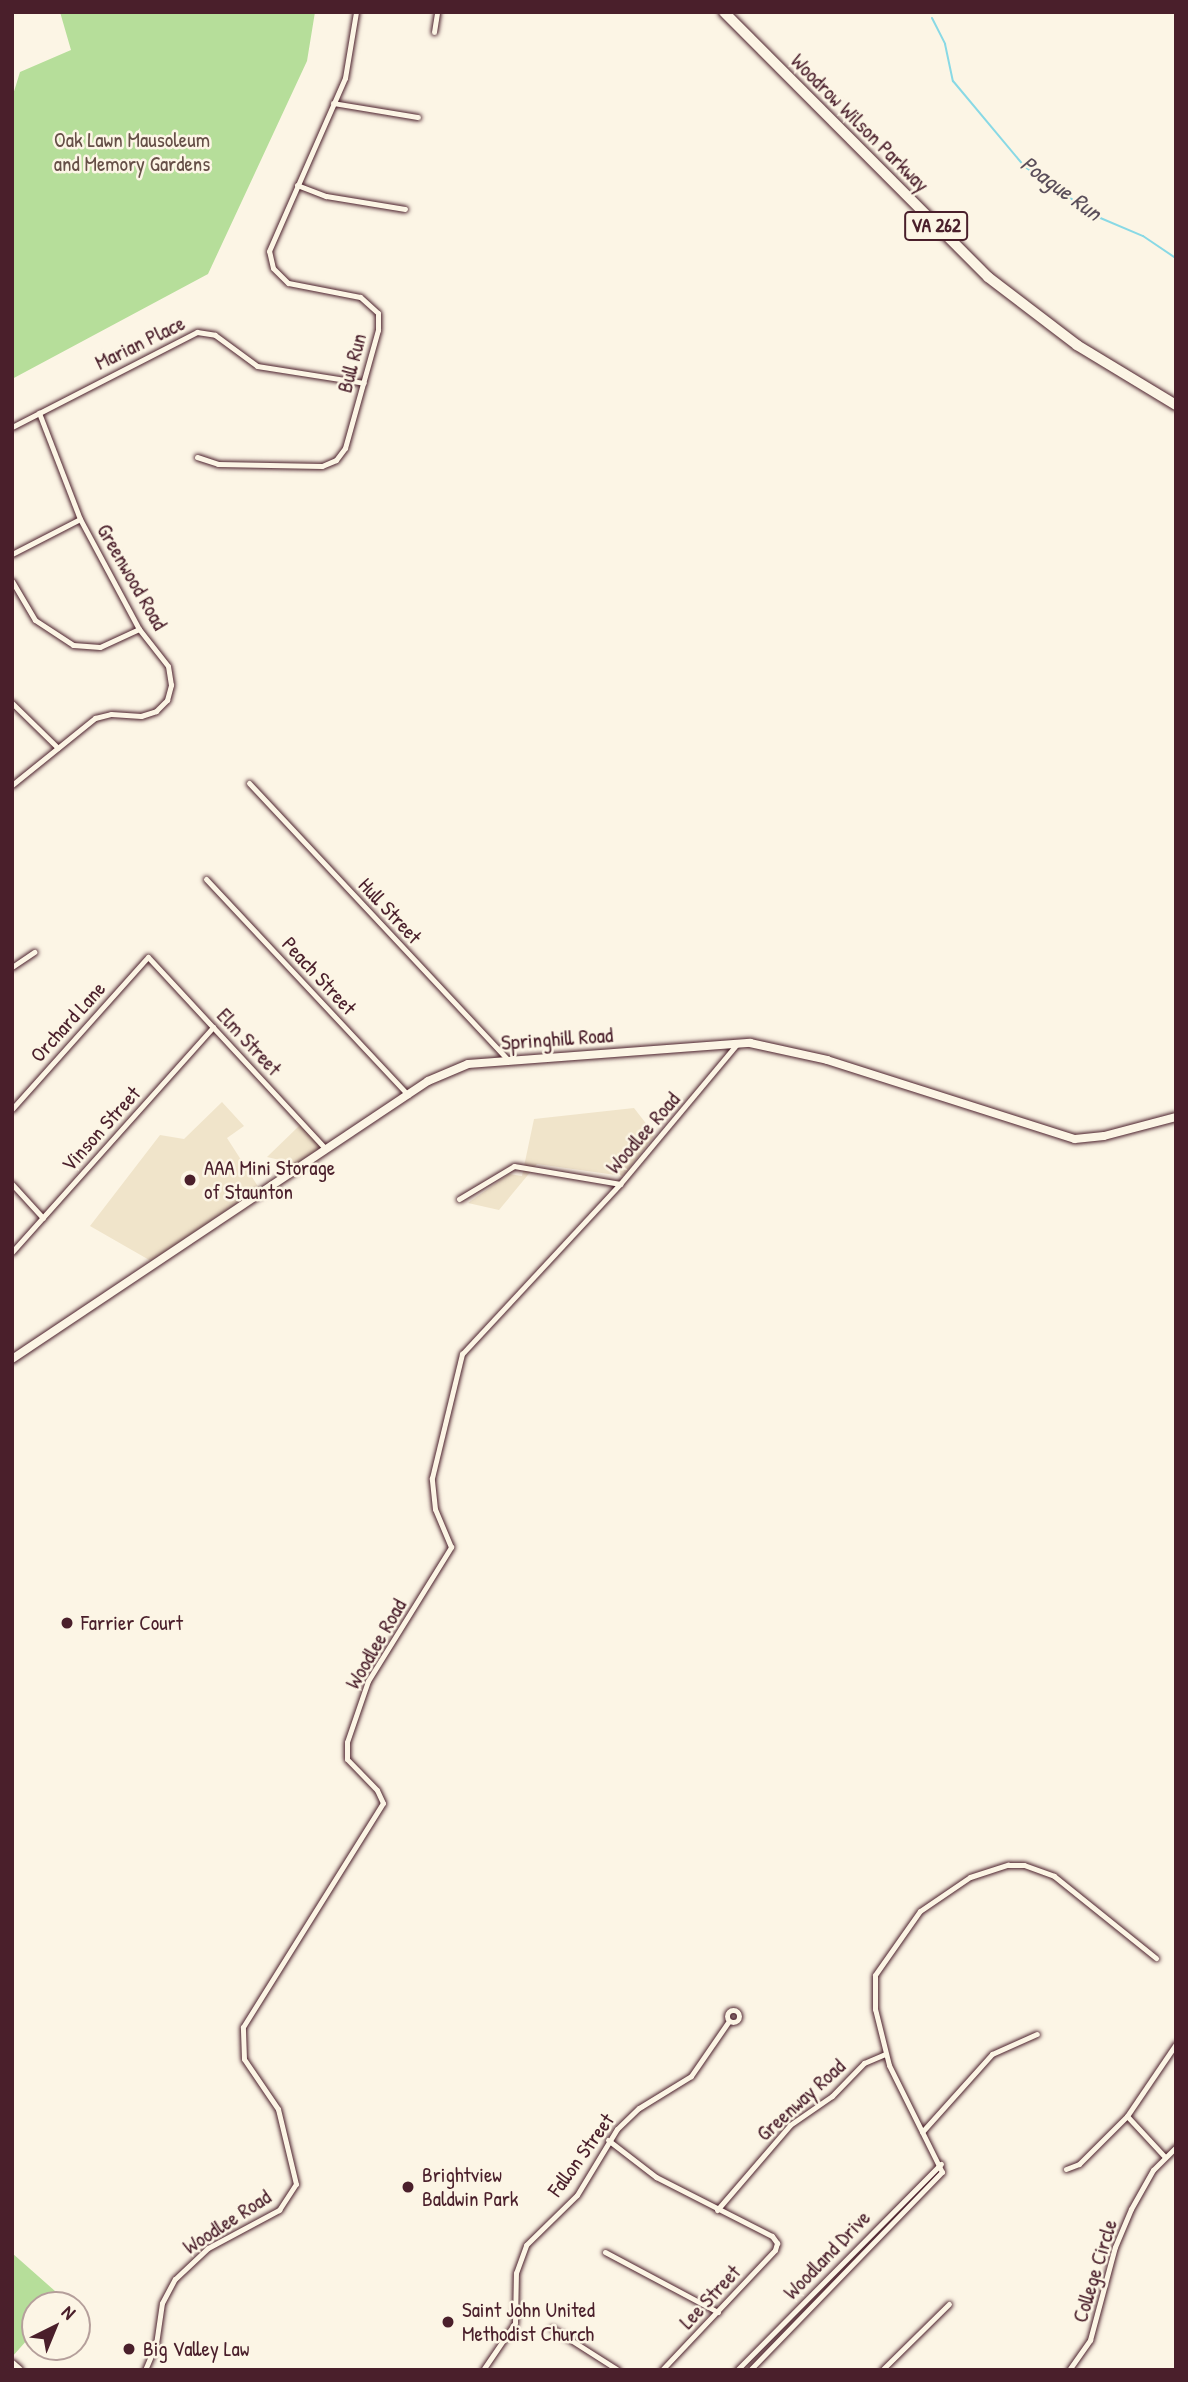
<!DOCTYPE html>
<style>
body{margin:0}
#map{position:relative;width:1188px;height:2382px;overflow:hidden;background:#fcf5e5;font-family:"Patrick Hand",sans-serif}
div>[style]{position:absolute}
.built>*{inset:0;background:#f0e4ca}
.green>*{inset:0;background:#b6de9a}
.stream>*{height:2px;margin:-1px;padding:0 1px;transform-origin:1px;border-radius:1px;background:#89d9e5}
.roads{filter:drop-shadow(0 0 2px #4a1f2b) drop-shadow(0 0 2px #4a1f2b)}
.street>*{height:5px;margin:-2.5px;padding:0 2.5px;transform-origin:2.5px;border-radius:2.5px;background:#fcf5e5}
.street>.ring{margin:-2.5px;padding:0;box-sizing:content-box;background:none;border:5px solid #fcf5e5;border-radius:50%}
.secondary>*{height:8px;margin:-4px;padding:0 4px;transform-origin:4px;border-radius:4px;background:#fcf5e5}
.highway>*{height:10px;margin:-5px;padding:0 5px;transform-origin:5px;border-radius:5px;background:#fcf5e5}
.dots>*{width:19px;height:19px;translate:-50% -50%;box-sizing:border-box;border:4px solid #fcf5e5;border-radius:50%}
span{translate:-50% -50%;white-space:nowrap;text-align:center;line-height:1.15;-webkit-text-stroke:5px #fcf5e5;paint-order:stroke}
.shield-label span{padding:2px 5px;background:#fcf5e5;border:2px solid;border-radius:5px;-webkit-text-stroke-width:0}
.shield-label{font-size:19px;color:#4a1f2b;font-weight:700}
.street-label{font-size:21px;color:#4a1f2b}
.park-label{font-size:21px;color:#654f47}
.poi-label{font-size:21px;color:#4a1f2b}
.left{translate:0 -50%;text-align:left}
.water-label{font-size:23px;color:#5a4e5a;font-style:italic}
.frame{position:absolute;inset:0;border:14px solid #4a1f2b;pointer-events:none}
.north{position:absolute;left:21px;top:2291px;width:70px;height:70px;box-sizing:border-box;background:#fcf5e5;border:2px solid #b59f9b;border-radius:50%;rotate:43deg;font-size:19px;font-weight:700;line-height:28px;text-align:center;color:#4a1f2b}
.north::after{content:'';display:block;margin:auto;width:24px;height:32px;background:#4a1f2b;clip-path:polygon(50% 0,100% 100%,50% 72%,0 100%)}
</style>
<div id="map">
<div class="built">
<i style="clip-path:polygon(222px 1102px,244px 1126px,227px 1138px,259px 1188px,151px 1261px,90px 1226px,160px 1135px,184px 1139px)"></i>
<i style="clip-path:polygon(634px 1108px,655px 1135px,623px 1176px,537px 1164px,499px 1210px,468px 1203px,509px 1174px,522px 1176px,534px 1119px)"></i>
<i style="clip-path:polygon(300px 1125px,321px 1147px,296px 1164px,267px 1157px)"></i>
</div>
<div class="green">
<i style="clip-path:polygon(60px 12px,315px 12px,307px 61px,208px 274px,12px 379px,12px 98px,20px 72px,71px 50px)"></i>
<i style="clip-path:polygon(12px 2253px,64px 2299px,58px 2305px,35px 2305px,35px 2331px,12px 2357px)"></i>
</div>
<div class="stream">
<i style="left:932px;top:18px;width:29px;rotate:63deg"></i>
<i style="left:945px;top:44px;width:38px;rotate:78deg"></i>
<i style="left:953px;top:81px;width:112px;rotate:50.1deg"></i>
<i style="left:1025px;top:167px;width:88px;rotate:34.4deg"></i>
<i style="left:1098px;top:217px;width:49px;rotate:22.9deg"></i>
<i style="left:1143px;top:236px;width:40px;rotate:34deg"></i>
</div>
<div class="roads">
<div class="street">
<i style="left:434px;top:32px;width:20px;rotate:-81deg"></i>
<i style="left:333px;top:103px;width:86px;rotate:9.4deg"></i>
<i style="left:297px;top:185px;width:31px;rotate:21deg"></i>
<i style="left:326px;top:196px;width:80px;rotate:9.3deg"></i>
<i style="left:12px;top:427px;width:208px;rotate:-27.2deg"></i>
<i style="left:197px;top:332px;width:18px;rotate:9deg"></i>
<i style="left:215px;top:335px;width:52px;rotate:36.4deg"></i>
<i style="left:257px;top:366px;width:108px;rotate:9deg"></i>
<i style="left:197px;top:457px;width:22px;rotate:18deg"></i>
<i style="left:218px;top:464px;width:104px;rotate:1.1deg"></i>
<i style="left:322px;top:466px;width:15px;rotate:-23deg"></i>
<i style="left:336px;top:460px;width:15px;rotate:-53deg"></i>
<i style="left:345px;top:448px;width:123px;rotate:-74.4deg"></i>
<i style="left:378px;top:330px;width:17px;rotate:-90deg"></i>
<i style="left:378px;top:313px;width:24px;rotate:-138deg"></i>
<i style="left:360px;top:297px;width:73px;rotate:-169deg"></i>
<i style="left:288px;top:283px;width:21px;rotate:-135deg"></i>
<i style="left:273px;top:268px;width:17px;rotate:-103deg"></i>
<i style="left:269px;top:251px;width:189px;rotate:-66.3deg"></i>
<i style="left:345px;top:78px;width:67px;rotate:-80.5deg"></i>
<i style="left:12px;top:554px;width:76px;rotate:-27.2deg"></i>
<i style="left:12px;top:581px;width:45px;rotate:59.5deg"></i>
<i style="left:35px;top:620px;width:45px;rotate:33.3deg"></i>
<i style="left:73px;top:645px;width:27px;rotate:4deg"></i>
<i style="left:100px;top:647px;width:43px;rotate:-24.8deg"></i>
<i style="left:12px;top:703px;width:64px;rotate:44.4deg"></i>
<i style="left:249px;top:783px;width:379px;rotate:46.9deg"></i>
<i style="left:12px;top:785px;width:107px;rotate:-38.9deg"></i>
<i style="left:95px;top:718px;width:16px;rotate:-14deg"></i>
<i style="left:111px;top:714px;width:30px;rotate:4deg"></i>
<i style="left:141px;top:716px;width:16px;rotate:-18deg"></i>
<i style="left:156px;top:711px;width:16px;rotate:-45deg"></i>
<i style="left:167px;top:700px;width:16px;rotate:-75deg"></i>
<i style="left:171px;top:685px;width:19px;rotate:-99deg"></i>
<i style="left:168px;top:666px;width:47px;rotate:-128.1deg"></i>
<i style="left:139px;top:629px;width:125px;rotate:-118.2deg"></i>
<i style="left:80px;top:519px;width:114px;rotate:-111.1deg"></i>
<i style="left:206px;top:879px;width:296px;rotate:46.9deg"></i>
<i style="left:12px;top:967px;width:27px;rotate:-34deg"></i>
<i style="left:12px;top:1109px;width:204px;rotate:-48.2deg"></i>
<i style="left:148px;top:957px;width:262px;rotate:47.2deg"></i>
<i style="left:12px;top:1184px;width:46px;rotate:47.6deg"></i>
<i style="left:459px;top:1199px;width:64px;rotate:-31deg"></i>
<i style="left:514px;top:1166px;width:108px;rotate:9.6deg"></i>
<i style="left:12px;top:1252px;width:302px;rotate:-48.2deg"></i>
<i class="ring" style="left:727px;top:2010px;width:7px;height:7px"></i>
<i style="left:1127px;top:2116px;width:87px;rotate:-55.8deg"></i>
<i style="left:922px;top:2132px;width:105px;rotate:-48.1deg"></i>
<i style="left:992px;top:2054px;width:49px;rotate:-24deg"></i>
<i style="left:608px;top:2140px;width:61px;rotate:37.6deg"></i>
<i style="left:656px;top:2177px;width:130px;rotate:27deg"></i>
<i style="left:772px;top:2236px;width:9px;rotate:54deg"></i>
<i style="left:777px;top:2243px;width:7px;rotate:106deg"></i>
<i style="left:775px;top:2250px;width:165px;rotate:133.3deg"></i>
<i style="left:1066px;top:2169px;width:14px;rotate:-21deg"></i>
<i style="left:1079px;top:2164px;width:68px;rotate:-45deg"></i>
<i style="left:1127px;top:2116px;width:56px;rotate:47.2deg"></i>
<i style="left:717px;top:2210px;width:112px;rotate:-49.3deg"></i>
<i style="left:790px;top:2125px;width:51px;rotate:-34.6deg"></i>
<i style="left:832px;top:2096px;width:46px;rotate:-45.9deg"></i>
<i style="left:864px;top:2063px;width:23px;rotate:-23deg"></i>
<i style="left:605px;top:2252px;width:128px;rotate:28deg"></i>
<i style="left:552px;top:2328px;width:78px;rotate:32.5deg"></i>
<i style="left:145px;top:2370px;width:28px;rotate:-67deg"></i>
<i style="left:156px;top:2344px;width:41px;rotate:-81.7deg"></i>
<i style="left:162px;top:2303px;width:27px;rotate:-62deg"></i>
<i style="left:175px;top:2279px;width:45px;rotate:-43.2deg"></i>
<i style="left:208px;top:2248px;width:81px;rotate:-28.2deg"></i>
<i style="left:279px;top:2210px;width:31px;rotate:-57deg"></i>
<i style="left:296px;top:2184px;width:77px;rotate:-103.5deg"></i>
<i style="left:278px;top:2109px;width:60px;rotate:-124.2deg"></i>
<i style="left:244px;top:2059px;width:32px;rotate:-92deg"></i>
<i style="left:243px;top:2027px;width:264px;rotate:-58deg"></i>
<i style="left:383px;top:1803px;width:14px;rotate:-115deg"></i>
<i style="left:377px;top:1790px;width:43px;rotate:-134.1deg"></i>
<i style="left:347px;top:1759px;width:17px;rotate:-90deg"></i>
<i style="left:347px;top:1742px;width:65px;rotate:-71deg"></i>
<i style="left:368px;top:1681px;width:158px;rotate:-58.2deg"></i>
<i style="left:451px;top:1547px;width:41px;rotate:-112.8deg"></i>
<i style="left:435px;top:1509px;width:31px;rotate:-96deg"></i>
<i style="left:432px;top:1478px;width:128px;rotate:-76.4deg"></i>
<i style="left:462px;top:1354px;width:232px;rotate:-47.1deg"></i>
<i style="left:620px;top:1184px;width:182px;rotate:-50.1deg"></i>
<i style="left:483px;top:2370px;width:57px;rotate:-55.8deg"></i>
<i style="left:515px;top:2323px;width:50px;rotate:-88.9deg"></i>
<i style="left:516px;top:2273px;width:30px;rotate:-70deg"></i>
<i style="left:526px;top:2245px;width:71px;rotate:-44.4deg"></i>
<i style="left:577px;top:2195px;width:77px;rotate:-58.8deg"></i>
<i style="left:617px;top:2129px;width:30px;rotate:-44deg"></i>
<i style="left:639px;top:2108px;width:61px;rotate:-31.6deg"></i>
<i style="left:691px;top:2076px;width:67px;rotate:-55.4deg"></i>
<i style="left:737px;top:2370px;width:290px;rotate:-45.3deg"></i>
<i style="left:750px;top:2370px;width:276px;rotate:-45.9deg"></i>
<i style="left:942px;top:2172px;width:119px;rotate:-116.4deg"></i>
<i style="left:889px;top:2065px;width:58px;rotate:-104deg"></i>
<i style="left:875px;top:2009px;width:34px;rotate:-90deg"></i>
<i style="left:875px;top:1975px;width:78px;rotate:-54.9deg"></i>
<i style="left:920px;top:1911px;width:60px;rotate:-34.2deg"></i>
<i style="left:970px;top:1877px;width:40px;rotate:-18deg"></i>
<i style="left:1008px;top:1865px;width:16px"></i>
<i style="left:1024px;top:1865px;width:32px;rotate:20deg"></i>
<i style="left:1054px;top:1876px;width:131px;rotate:38.8deg"></i>
<i style="left:882px;top:2370px;width:94px;rotate:-44.6deg"></i>
<i style="left:1069px;top:2370px;width:37px;rotate:-55deg"></i>
<i style="left:1090px;top:2340px;width:96px;rotate:-75deg"></i>
<i style="left:1115px;top:2247px;width:41px;rotate:-67.2deg"></i>
<i style="left:1131px;top:2209px;width:45px;rotate:-60.6deg"></i>
<i style="left:1153px;top:2170px;width:33px;rotate:-45deg"></i>
</div>
<div class="secondary">
<i style="left:12px;top:1359px;width:500px;rotate:-33.75deg"></i>
<i style="left:428px;top:1081px;width:43px;rotate:-23deg"></i>
<i style="left:468px;top:1064px;width:283px;rotate:-4.3deg"></i>
<i style="left:750px;top:1043px;width:79px;rotate:12.4deg"></i>
<i style="left:827px;top:1060px;width:260px;rotate:17.7deg"></i>
<i style="left:1075px;top:1139px;width:29px;rotate:-6deg"></i>
<i style="left:1104px;top:1136px;width:74px;rotate:-14.8deg"></i>
<i style="left:12px;top:2364px;width:9px;rotate:41deg"></i>
</div>
<div class="highway">
<i style="left:724px;top:12px;width:374px;rotate:45.1deg"></i>
<i style="left:988px;top:277px;width:112px;rotate:37.4deg"></i>
<i style="left:1077px;top:345px;width:116px;rotate:31.2deg"></i>
</div>
</div>
<div class="dots">
<i style="left:190px;top:1180px;background:#4a1f2b"></i>
<i style="left:67px;top:1623px;background:#4a1f2b"></i>
<i style="left:408px;top:2187px;background:#4a1f2b"></i>
<i style="left:448px;top:2322px;background:#4a1f2b"></i>
<i style="left:129px;top:2349px;background:#4a1f2b"></i>
</div>
<div class="shield-label">
<span style="left:936px;top:226px">VA 262</span>
</div>
<div class="street-label">
<span style="left:860px;top:123px;rotate:45deg">Woodrow Wilson Parkway</span>
<span style="left:140px;top:343px;rotate:-26deg">Marian Place</span>
<span style="left:352px;top:363px;rotate:-75deg">Bull Run</span>
<span style="left:132px;top:577px;rotate:60deg">Greenwood Road</span>
<span style="left:390px;top:911px;rotate:47deg">Hull Street</span>
<span style="left:319px;top:976px;rotate:47deg">Peach Street</span>
<span style="left:68px;top:1022px;rotate:-48deg">Orchard Lane</span>
<span style="left:557px;top:1039px;rotate:-4deg">Springhill Road</span>
<span style="left:249px;top:1042px;rotate:47deg">Elm Street</span>
<span style="left:101px;top:1129px;rotate:-48deg">Vinson Street</span>
<span style="left:643px;top:1133px;rotate:-49deg">Woodlee Road</span>
<span style="left:376px;top:1644px;rotate:-60deg">Woodlee Road</span>
<span style="left:801px;top:2100px;rotate:-42deg">Greenway Road</span>
<span style="left:581px;top:2155px;rotate:-54deg">Fallon Street</span>
<span style="left:227px;top:2222px;rotate:-33deg">Woodlee Road</span>
<span style="left:827px;top:2255px;rotate:-46deg">Woodland Drive</span>
<span style="left:1095px;top:2271px;rotate:-73deg">College Circle</span>
<span style="left:710px;top:2297px;rotate:-47deg">Lee Street</span>
</div>
<div class="park-label">
<span style="left:132px;top:152px">Oak Lawn Mausoleum<br>and Memory Gardens</span>
</div>
<div class="poi-label">
<span class="left" style="left:204px;top:1180px">AAA Mini Storage<br>of Staunton</span>
<span class="left" style="left:81px;top:1623px">Farrier Court</span>
<span class="left" style="left:422px;top:2187px">Brightview<br>Baldwin Park</span>
<span class="left" style="left:462px;top:2322px">Saint John United<br>Methodist Church</span>
<span class="left" style="left:143px;top:2349px">Big Valley Law</span>
</div>
<div class="water-label">
<span style="left:1061px;top:188px;rotate:36deg">Poague Run</span>
</div>
<div class="frame"></div>
<div class="north">N</div>
</div>
